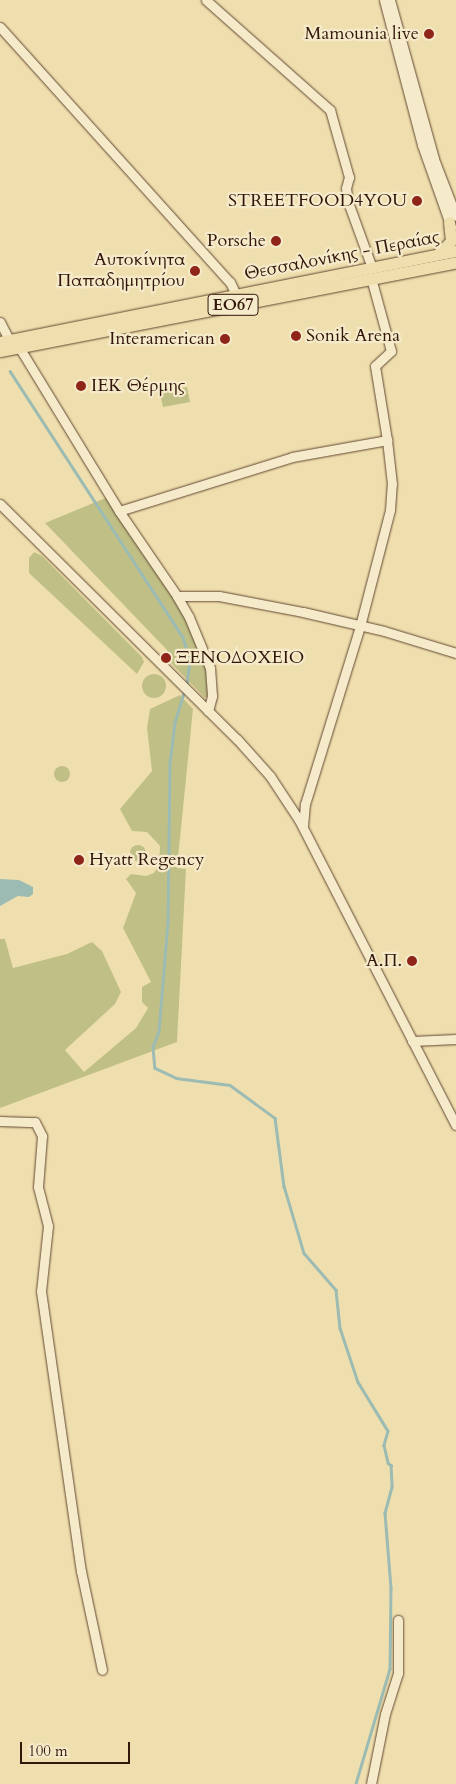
<!DOCTYPE html>
<meta charset="utf-8">
<style>
body{margin:0}
#map{position:relative;width:456px;height:1784px;overflow:hidden;background:#f0dfae;font-family:Cardo,serif}
div>[style]{position:absolute}
.green>*{inset:0;background:#c0c086}
.round{border-radius:50%}
.water>*{inset:0;background:#9cbbb3}
.stream>*{height:2.5px;margin:-1.25px;padding:0 1.25px;transform-origin:1.25px;border-radius:1.25px;background:#9cbbb3}
.roads{filter:drop-shadow(0 0 1px #624833) drop-shadow(0 0 1px #624833)}
.minor>*{height:9px;margin:-4.5px;padding:0 4.5px;transform-origin:4.5px;border-radius:4.5px;background:#f5eaca}
.major>*{height:11px;margin:-5.5px;padding:0 5.5px;transform-origin:5.5px;border-radius:5.5px;background:#f0dfae}
.dots>*{width:14px;height:14px;translate:-50% -50%;box-sizing:border-box;border:2px solid #f5eaca;border-radius:50%}
span{translate:-50% -50%;white-space:nowrap;text-align:center;line-height:1.15;-webkit-text-stroke:4.5px #f5eaca;paint-order:stroke}
.shield-label span{padding:1px 4px;background:#f5eaca;border:1px solid;border-radius:4px;-webkit-text-stroke-width:0}
.shield-label{font-size:16px;color:#32160a;font-weight:700}
.poi-label{font-size:18px;color:#32160a}
.right{translate:-100% -50%;text-align:right}
.left{translate:0 -50%;text-align:left}
.street-label{font-size:18px;color:#32160a}
.scale{position:absolute;left:20px;top:1742px;width:110px;height:22px;box-sizing:border-box;border:2px solid #32160a;border-top:0;padding-left:6px;font-size:15px;line-height:18px;white-space:nowrap;color:#32160a;-webkit-text-stroke:4px #f5eaca;paint-order:stroke}
</style>
<div id="map">
<div class="green">
<i style="clip-path:polygon(187px 387px,190px 402px,163px 407px,160px 393px)"></i>
<i style="clip-path:polygon(108px 497px,186px 617px,208px 667px,211px 691px,205px 698px,172px 664px,167px 650px,45px 523px)"></i>
<i style="clip-path:polygon(34px 552px,42px 556px,142px 657px,144px 662px,137px 674px,29px 573px,29px 558px)"></i>
<i class="round" style="left:142px;top:674px;width:24px;height:24px"></i>
<i style="clip-path:polygon(180px 695px,193px 709px,177px 868px,186px 869px,177px 1042px,0 1108px,0 939px,5px 939px,13px 968px,67px 954px,92px 942px,102px 951px,121px 992px,115px 1004px,65px 1050px,84px 1072px,136px 1028px,148px 1008px,142px 1002px,142px 987px,151px 982px,123px 928px,136px 893px,126px 879px,131px 874px,146px 876px,154px 873px,159px 865px,160px 846px,147px 832px,132px 831px,120px 809px,152px 771px,147px 728px,150px 709px)"></i>
<i class="round" style="left:54px;top:766px;width:16px;height:16px"></i>
<i class="round" style="left:130px;top:845px;width:16px;height:16px"></i>
</div>
<div class="water">
<i style="clip-path:polygon(0 879px,19px 880px,33px 887px,33px 894px,29px 897px,18px 896px,0 906px)"></i>
</div>
<div class="stream">
<i style="left:10px;top:371px;width:317px;rotate:57deg"></i>
<i style="left:183px;top:637px;width:24px;rotate:73deg"></i>
<i style="left:190px;top:660px;width:25px;rotate:97deg"></i>
<i style="left:185px;top:690px;width:34px;rotate:107deg"></i>
<i style="left:175px;top:723px;width:40px;rotate:97.1deg"></i>
<i style="left:170px;top:763px;width:159px;rotate:90.7deg"></i>
<i style="left:168px;top:922px;width:110px;rotate:94.7deg"></i>
<i style="left:159px;top:1032px;width:16px;rotate:112deg"></i>
<i style="left:153px;top:1047px;width:21px;rotate:85deg"></i>
<i style="left:155px;top:1068px;width:23px;rotate:25deg"></i>
<i style="left:176px;top:1078px;width:54px;rotate:7.4deg"></i>
<i style="left:230px;top:1085px;width:56px;rotate:36.3deg"></i>
<i style="left:275px;top:1118px;width:69px;rotate:82.5deg"></i>
<i style="left:284px;top:1186px;width:70px;rotate:73.4deg"></i>
<i style="left:304px;top:1253px;width:49px;rotate:49.1deg"></i>
<i style="left:336px;top:1290px;width:38px;rotate:84deg"></i>
<i style="left:340px;top:1328px;width:57px;rotate:71.6deg"></i>
<i style="left:358px;top:1382px;width:57px;rotate:58.5deg"></i>
<i style="left:388px;top:1431px;width:15px;rotate:106deg"></i>
<i style="left:384px;top:1445px;width:18px;rotate:77deg"></i>
<i style="left:388px;top:1463px;width:4px;rotate:34deg"></i>
<i style="left:391px;top:1465px;width:22px;rotate:87deg"></i>
<i style="left:392px;top:1487px;width:27px;rotate:105deg"></i>
<i style="left:385px;top:1513px;width:75px;rotate:85.4deg"></i>
<i style="left:391px;top:1588px;width:81px;rotate:90.7deg"></i>
<i style="left:390px;top:1669px;width:120px;rotate:106.5deg"></i>
</div>
<div class="roads">
<div class="minor">
<i style="left:206px;top:0;width:166px;rotate:41.6deg"></i>
<i style="left:330px;top:110px;width:70px;rotate:74.2deg"></i>
<i style="left:349px;top:177px;width:11px;rotate:105deg"></i>
<i style="left:346px;top:188px;width:14px;rotate:82deg"></i>
<i style="left:348px;top:202px;width:70px;rotate:70deg"></i>
<i style="left:384px;top:0;width:150px;rotate:75.3deg"></i>
<i style="left:422px;top:145px;width:87px;rotate:70.5deg"></i>
<i style="left:390px;top:0;width:165px;rotate:74.5deg"></i>
<i style="left:434px;top:159px;width:61px;rotate:68.9deg"></i>
<i style="left:0;top:27px;width:343px;rotate:48deg"></i>
<i style="left:230px;top:282px;width:14px;rotate:65deg"></i>
<i style="left:0;top:322px;width:20px;rotate:63deg"></i>
<i style="left:19px;top:347px;width:192px;rotate:58.6deg"></i>
<i style="left:119px;top:511px;width:103px;rotate:55.7deg"></i>
<i style="left:0;top:504px;width:334px;rotate:44.8deg"></i>
<i style="left:237px;top:739px;width:50px;rotate:48.3deg"></i>
<i style="left:270px;top:776px;width:53px;rotate:56.6deg"></i>
<i style="left:299px;top:820px;width:343px;rotate:62.8deg"></i>
<i style="left:119px;top:511px;width:181px;rotate:-17.3deg"></i>
<i style="left:292px;top:457px;width:97px;rotate:-10.1deg"></i>
<i style="left:387px;top:440px;width:75px;rotate:-99.2deg"></i>
<i style="left:375px;top:366px;width:22px;rotate:-43deg"></i>
<i style="left:391px;top:351px;width:76px;rotate:-105.3deg"></i>
<i style="left:208px;top:711px;width:16px;rotate:-75deg"></i>
<i style="left:212px;top:696px;width:28px;rotate:-94deg"></i>
<i style="left:210px;top:668px;width:55px;rotate:-112.4deg"></i>
<i style="left:189px;top:617px;width:24px;rotate:-120deg"></i>
<i style="left:177px;top:596px;width:42px"></i>
<i style="left:219px;top:596px;width:86px;rotate:10.8deg"></i>
<i style="left:303px;top:612px;width:83px;rotate:13.2deg"></i>
<i style="left:384px;top:631px;width:75px;rotate:17deg"></i>
<i style="left:303px;top:826px;width:22px;rotate:-85deg"></i>
<i style="left:305px;top:804px;width:186px;rotate:-72.8deg"></i>
<i style="left:360px;top:626px;width:120px;rotate:-75.5deg"></i>
<i style="left:390px;top:510px;width:26px;rotate:-86deg"></i>
<i style="left:392px;top:484px;width:44px;rotate:-96.5deg"></i>
<i style="left:412px;top:1041px;width:44px;rotate:-2.6deg"></i>
<i style="left:0;top:1121px;width:35px;rotate:2deg"></i>
<i style="left:35px;top:1122px;width:16px;rotate:63deg"></i>
<i style="left:42px;top:1136px;width:51px;rotate:94.5deg"></i>
<i style="left:38px;top:1187px;width:40px;rotate:75.6deg"></i>
<i style="left:48px;top:1226px;width:65px;rotate:96.1deg"></i>
<i style="left:41px;top:1291px;width:283px;rotate:81.9deg"></i>
<i style="left:81px;top:1571px;width:101px;rotate:78deg"></i>
<i style="left:371px;top:1784px;width:71px;rotate:-78.7deg"></i>
<i style="left:385px;top:1714px;width:43px;rotate:-72.4deg"></i>
<i style="left:398px;top:1673px;width:53px;rotate:-90deg"></i>
</div>
<div class="major">
<i style="left:438px;top:254px;width:18px;rotate:-45deg"></i>
<i style="left:451px;top:241px;width:19px;rotate:-96deg"></i>
<i style="left:0;top:342px;width:465px;rotate:-11.3deg"></i>
<i style="left:0;top:351px;width:465px;rotate:-11deg"></i>
</div>
</div>
<div class="dots">
<i style="left:429px;top:34px;background:#8f2418"></i>
<i style="left:417px;top:201px;background:#8f2418"></i>
<i style="left:276px;top:241px;background:#8f2418"></i>
<i style="left:195px;top:271px;background:#8f2418"></i>
<i style="left:296px;top:336px;background:#8f2418"></i>
<i style="left:225px;top:339px;background:#8f2418"></i>
<i style="left:81px;top:386px;background:#8f2418"></i>
<i style="left:166px;top:658px;background:#8f2418"></i>
<i style="left:79px;top:860px;background:#8f2418"></i>
<i style="left:412px;top:961px;background:#8f2418"></i>
</div>
<div class="shield-label">
<span style="left:233px;top:305px">ΕΟ67</span>
</div>
<div class="poi-label">
<span class="right" style="left:419px;top:34px">Mamounia live</span>
<span class="right" style="left:407px;top:201px">STREETFOOD4YOU</span>
<span class="right" style="left:266px;top:241px">Porsche</span>
<span class="right" style="left:185px;top:271px">Αυτοκίνητα<br>Παπαδημητρίου</span>
<span class="left" style="left:306px;top:336px">Sonik Arena</span>
<span class="right" style="left:215px;top:339px">Interamerican</span>
<span class="left" style="left:91px;top:386px">ΙΕΚ Θέρμης</span>
<span class="left" style="left:176px;top:658px">ΞΕΝΟΔΟΧΕΙΟ</span>
<span class="left" style="left:89px;top:860px">Hyatt Regency</span>
<span class="right" style="left:402px;top:961px">Α.Π.</span>
</div>
<div class="street-label">
<span style="left:342px;top:256px;rotate:-11deg">Θεσσαλονίκης - Περαίας</span>
</div>
<div class="scale">100 m</div>
</div>
